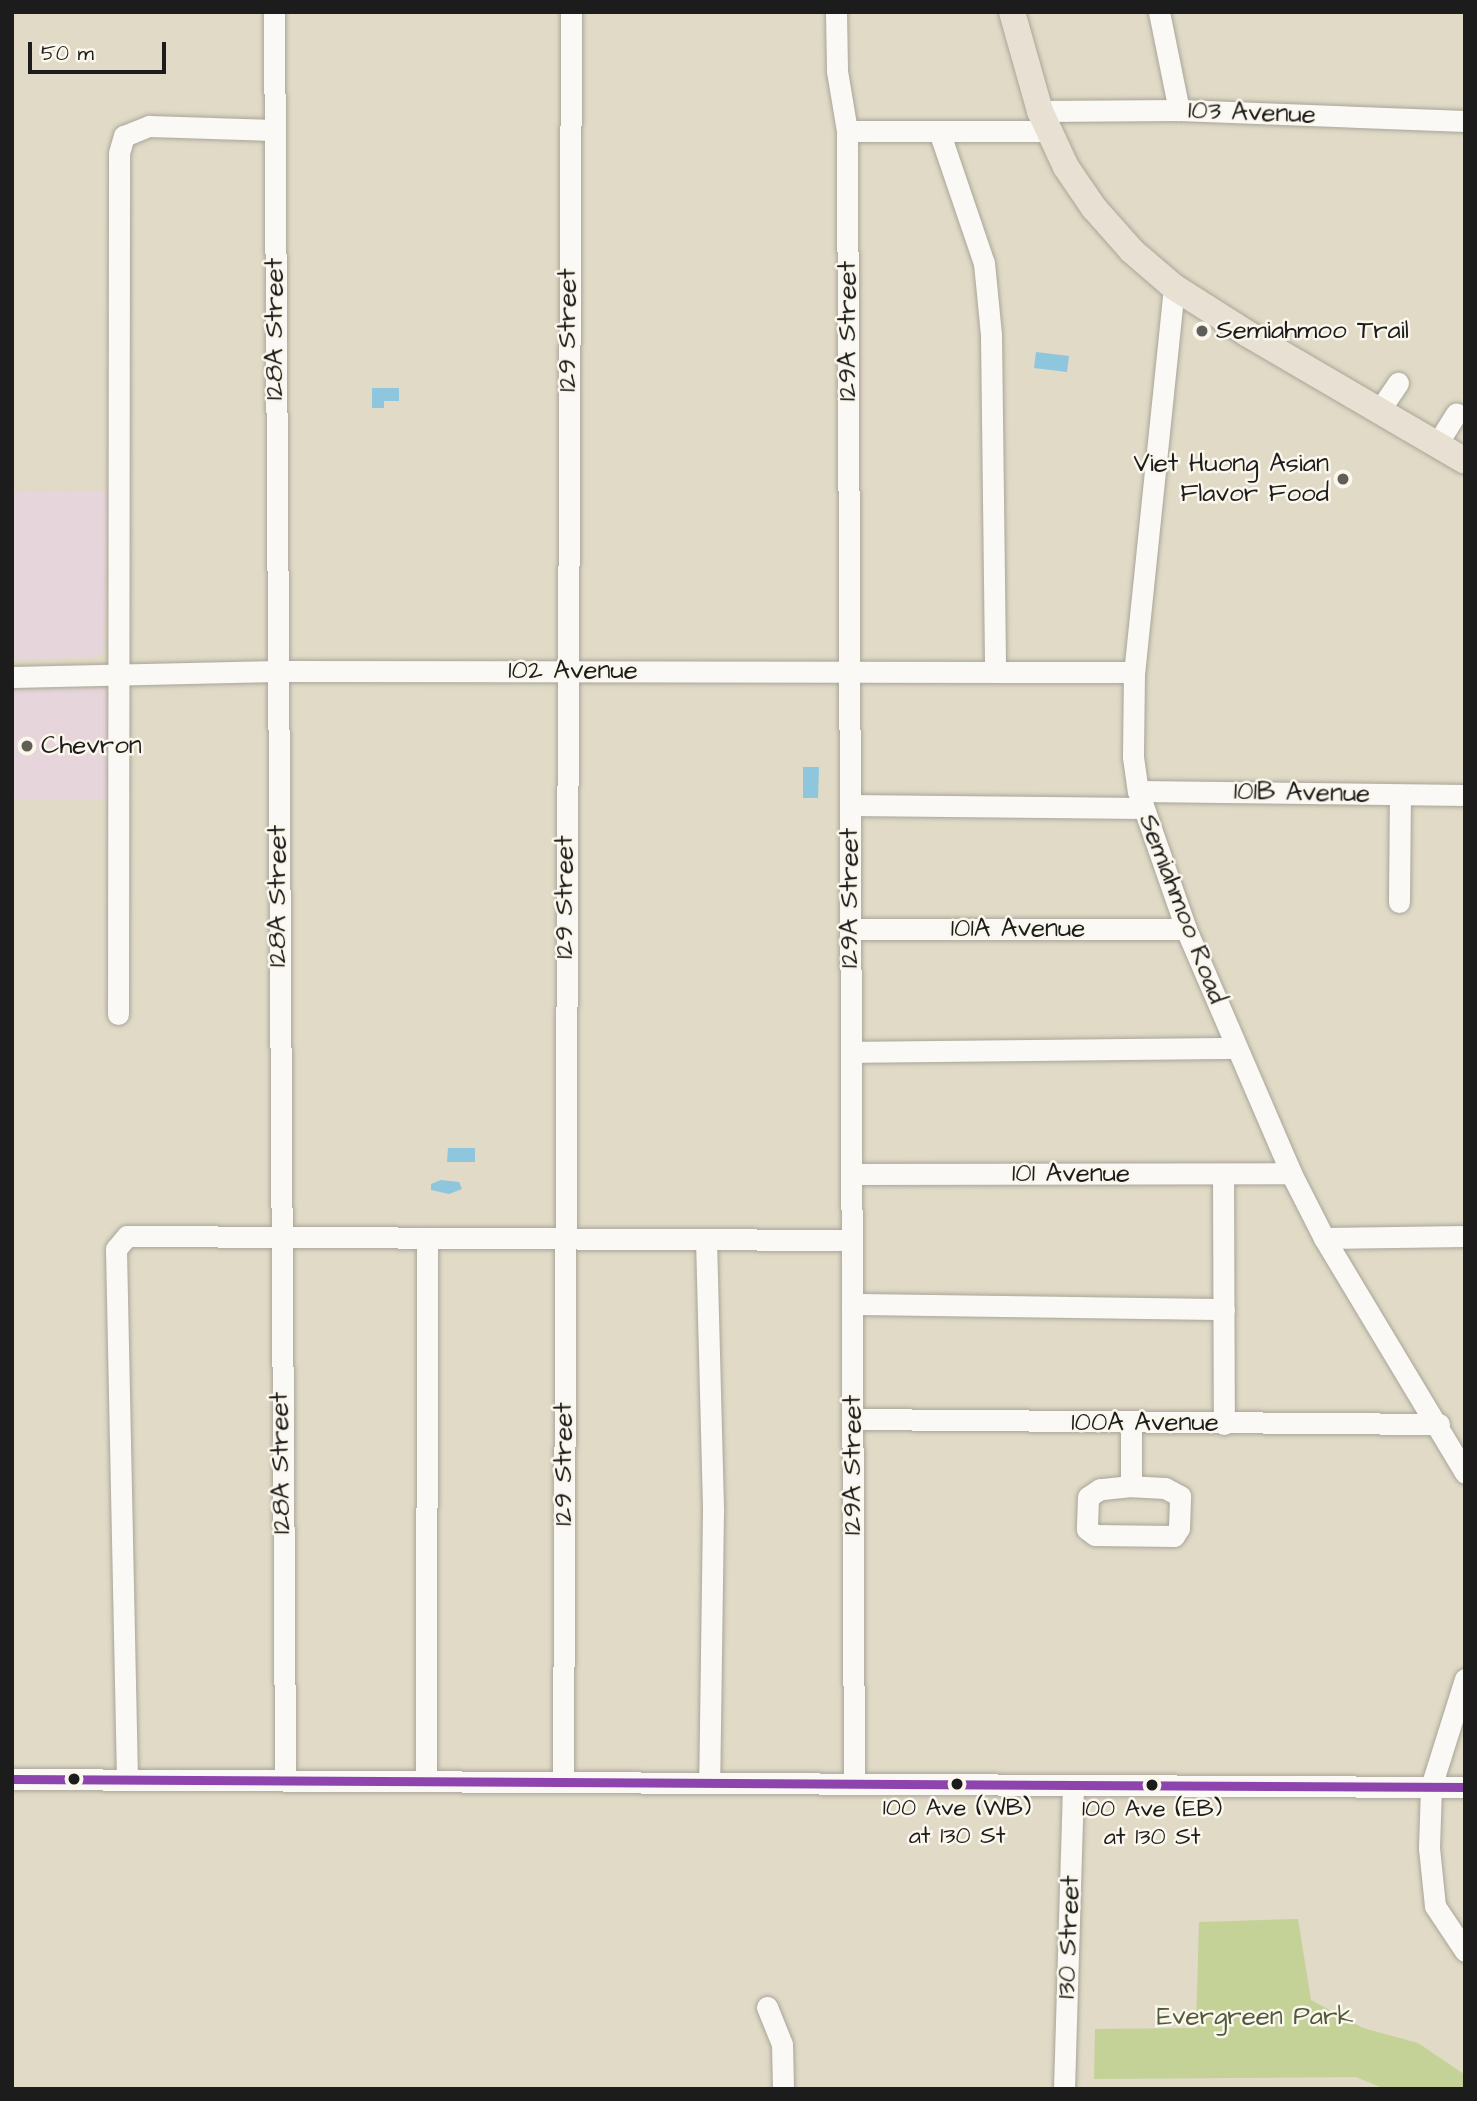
<!DOCTYPE html>
<style>
body{margin:0}
#map{position:relative;width:1477px;height:2101px;overflow:hidden;background:#e0dac6;font-family:"Architects Daughter",sans-serif}
div>[style]{position:absolute}
.built>*{inset:0;background:#e6d5db}
.green>*{inset:0;background:#c4d298}
.water>*{inset:0;background:#8ec6dd}
.roads{filter:drop-shadow(0 0 2px #a9a599) drop-shadow(0 0 2px #a9a599)}
.minor>*{height:21px;margin:-10.5px;padding:0 10.5px;transform-origin:10.5px;border-radius:10.5px;background:#faf9f6}
.major>*{height:26px;margin:-13px;padding:0 13px;transform-origin:13px;border-radius:13px;background:#e8e1d3}
.bus-1>*{height:9px;margin:-4.5px;padding:0 4.5px;transform-origin:4.5px;border-radius:4.5px;background:#8e44ad}
.dots>*{width:19px;height:19px;translate:-50% -50%;box-sizing:border-box;border:4px solid #fbf7ec;border-radius:50%}
span{translate:-50% -50%;white-space:nowrap;text-align:center;line-height:1.15;-webkit-text-stroke:5px #fbf7ec;paint-order:stroke}
.bus-label{font-size:24px;color:#1c1c1c}
.street-label{font-size:26px;color:#1c1c1c}
.poi-label{font-size:26px;color:#1c1c1c}
.left{translate:0 -50%;text-align:left}
.right{translate:-100% -50%;text-align:right}
.park-label{font-size:26px;color:#4f5a3a}
.frame{position:absolute;inset:0;border:14px solid #1c1c1c;pointer-events:none}
.scale{position:absolute;left:28px;top:42px;width:138px;height:32px;box-sizing:border-box;border:4px solid #1c1c1c;border-top:0;padding-left:9px;font-size:21px;line-height:24px;white-space:nowrap;color:#1c1c1c;-webkit-text-stroke:5px #fbf7ec;paint-order:stroke}
</style>
<div id="map">
<div class="built">
<i style="clip-path:polygon(108px 491px,104px 652px,95px 657px,12px 660px,12px 492px)"></i>
<i style="clip-path:polygon(102px 688px,111px 696px,110px 799px,12px 799px,12px 690px)"></i>
</div>
<div class="green">
<i style="clip-path:polygon(1298px 1919px,1311px 2000px,1363px 2028px,1418px 2043px,1464px 2074px,1465px 2089px,1385px 2089px,1356px 2077px,1094px 2079px,1095px 2029px,1196px 2028px,1199px 1922px)"></i>
</div>
<div class="water">
<i style="clip-path:polygon(1036px 352px,1069px 356px,1067px 372px,1034px 368px)"></i>
<i style="clip-path:polygon(372px 388px,399px 388px,399px 401px,384px 401px,384px 408px,372px 408px)"></i>
<i style="clip-path:polygon(803px 767px,819px 767px,818px 798px,803px 798px)"></i>
<i style="clip-path:polygon(448px 1148px,475px 1148px,475px 1162px,447px 1162px)"></i>
<i style="clip-path:polygon(441px 1180px,459px 1182px,462px 1189px,449px 1194px,431px 1190px,431px 1184px)"></i>
</div>
<div class="roads">
<div class="minor">
<i style="left:274px;top:12px;width:1768px;rotate:89.64deg"></i>
<i style="left:836px;top:12px;width:59px;rotate:89deg"></i>
<i style="left:837px;top:71px;width:61px;rotate:80.5deg"></i>
<i style="left:847px;top:131px;width:1653px;rotate:89.76deg"></i>
<i style="left:1159px;top:12px;width:100px;rotate:78.5deg"></i>
<i style="left:1040px;top:111px;width:139px;rotate:-0.4deg"></i>
<i style="left:1179px;top:110px;width:286px;rotate:2.2deg"></i>
<i style="left:847px;top:131px;width:201px"></i>
<i style="left:939px;top:131px;width:139px;rotate:71.2deg"></i>
<i style="left:984px;top:263px;width:72px;rotate:84.4deg"></i>
<i style="left:991px;top:335px;width:337px;rotate:89.3deg"></i>
<i style="left:1174px;top:287px;width:387px;rotate:95.9deg"></i>
<i style="left:1134px;top:672px;width:85px;rotate:90.7deg"></i>
<i style="left:1133px;top:757px;width:34px;rotate:82deg"></i>
<i style="left:1138px;top:791px;width:146px;rotate:70.8deg"></i>
<i style="left:1186px;top:929px;width:266px;rotate:66.7deg"></i>
<i style="left:1291px;top:1173px;width:73px;rotate:63.1deg"></i>
<i style="left:1324px;top:1238px;width:274px;rotate:59deg"></i>
<i style="left:1379px;top:411px;width:34px;rotate:-56deg"></i>
<i style="left:1437px;top:444px;width:36px;rotate:-58deg"></i>
<i style="left:12px;top:677px;width:265px;rotate:-1.3deg"></i>
<i style="left:277px;top:671px;width:857px;rotate:0.07deg"></i>
<i style="left:1138px;top:791px;width:327px;rotate:0.7deg"></i>
<i style="left:850px;top:805px;width:293px;rotate:0.6deg"></i>
<i style="left:1399px;top:902px;width:107px;rotate:-89.5deg"></i>
<i style="left:851px;top:929px;width:335px"></i>
<i style="left:118px;top:1014px;width:861px;rotate:-89.93deg"></i>
<i style="left:119px;top:153px;width:18px;rotate:-74deg"></i>
<i style="left:124px;top:136px;width:27px;rotate:-22deg"></i>
<i style="left:149px;top:126px;width:125px;rotate:1.8deg"></i>
<i style="left:851px;top:1052px;width:385px;rotate:-0.6deg"></i>
<i style="left:851px;top:1174px;width:440px;rotate:-0.1deg"></i>
<i style="left:1223px;top:1174px;width:250px;rotate:89.8deg"></i>
<i style="left:1324px;top:1238px;width:141px;rotate:-0.8deg"></i>
<i style="left:706px;top:1239px;width:272px;rotate:88.5deg"></i>
<i style="left:713px;top:1511px;width:272px;rotate:90.8deg"></i>
<i style="left:852px;top:1304px;width:372px;rotate:0.8deg"></i>
<i style="left:852px;top:1419px;width:587px;rotate:0.49deg"></i>
<i style="left:1131px;top:1424px;width:62px;rotate:90deg"></i>
<i style="left:1131px;top:1486px;width:31px;rotate:174deg"></i>
<i style="left:1100px;top:1489px;width:14px;rotate:146deg"></i>
<i style="left:1088px;top:1497px;width:32px;rotate:92deg"></i>
<i style="left:1087px;top:1529px;width:10px;rotate:37deg"></i>
<i style="left:1095px;top:1535px;width:79px;rotate:0.7deg"></i>
<i style="left:1174px;top:1536px;width:9px;rotate:-58deg"></i>
<i style="left:1179px;top:1528px;width:32px;rotate:-88deg"></i>
<i style="left:1180px;top:1496px;width:17px;rotate:-152deg"></i>
<i style="left:1165px;top:1488px;width:34px;rotate:-177deg"></i>
<i style="left:1465px;top:1679px;width:113px;rotate:107.5deg"></i>
<i style="left:1431px;top:1787px;width:61px;rotate:91.9deg"></i>
<i style="left:1429px;top:1848px;width:58px;rotate:84.1deg"></i>
<i style="left:1435px;top:1906px;width:54px;rotate:56.3deg"></i>
<i style="left:12px;top:1779px;width:1453px;rotate:0.32deg"></i>
<i style="left:127px;top:1779px;width:530px;rotate:-91.19deg"></i>
<i style="left:116px;top:1249px;width:17px;rotate:-50deg"></i>
<i style="left:127px;top:1236px;width:725px;rotate:0.32deg"></i>
<i style="left:426px;top:1780px;width:542px;rotate:-89.89deg"></i>
<i style="left:563px;top:1782px;width:1770px;rotate:-89.74deg"></i>
<i style="left:767px;top:2007px;width:40px;rotate:68deg"></i>
<i style="left:782px;top:2044px;width:45px;rotate:88.7deg"></i>
<i style="left:1064px;top:2089px;width:304px;rotate:-88.3deg"></i>
</div>
<div class="major">
<i style="left:1012px;top:12px;width:103px;rotate:74.2deg"></i>
<i style="left:1040px;top:111px;width:62px;rotate:65.1deg"></i>
<i style="left:1066px;top:167px;width:50px;rotate:55.7deg"></i>
<i style="left:1094px;top:208px;width:57px;rotate:48.5deg"></i>
<i style="left:1132px;top:251px;width:55px;rotate:40.6deg"></i>
<i style="left:1174px;top:287px;width:88px;rotate:32.4deg"></i>
<i style="left:1248px;top:334px;width:251px;rotate:30.3deg"></i>
</div>
</div>
<div class="bus-1">
<i style="left:12px;top:1779px;width:1453px;rotate:0.32deg"></i>
</div>
<div class="dots">
<i style="left:1202px;top:331px;background:#615e58"></i>
<i style="left:1343px;top:479px;background:#615e58"></i>
<i style="left:27px;top:746px;background:#615e58"></i>
<i style="left:74px;top:1779px;background:#1c1c1c"></i>
<i style="left:957px;top:1784px;background:#1c1c1c"></i>
<i style="left:1152px;top:1785px;background:#1c1c1c"></i>
</div>
<div class="bus-label">
<span style="left:957px;top:1823px">100 Ave (WB)<br>at 130 St</span>
<span style="left:1152px;top:1824px">100 Ave (EB)<br>at 130 St</span>
</div>
<div class="street-label">
<span style="left:1252px;top:113px;rotate:2deg">103 Avenue</span>
<span style="left:275px;top:329px;rotate:-90deg">128A Street</span>
<span style="left:568px;top:330px;rotate:-90deg">129 Street</span>
<span style="left:848px;top:331px;rotate:-90deg">129A Street</span>
<span style="left:573px;top:671px">102 Avenue</span>
<span style="left:1302px;top:793px;rotate:1deg">101B Avenue</span>
<span style="left:278px;top:896px;rotate:-90deg">128A Street</span>
<span style="left:565px;top:897px;rotate:-90deg">129 Street</span>
<span style="left:850px;top:898px;rotate:-90deg">129A Street</span>
<span style="left:1182px;top:909px;rotate:69deg">Semiahmoo Road</span>
<span style="left:1018px;top:929px">101A Avenue</span>
<span style="left:1071px;top:1174px">101 Avenue</span>
<span style="left:1145px;top:1423px">100A Avenue</span>
<span style="left:281px;top:1463px;rotate:-91deg">128A Street</span>
<span style="left:564px;top:1464px;rotate:-90deg">129 Street</span>
<span style="left:853px;top:1465px;rotate:-90deg">129A Street</span>
<span style="left:1069px;top:1937px;rotate:-88deg">130 Street</span>
</div>
<div class="poi-label">
<span class="left" style="left:1216px;top:331px">Semiahmoo Trail</span>
<span class="right" style="left:1329px;top:479px">Viet Huong Asian<br>Flavor Food</span>
<span class="left" style="left:41px;top:746px">Chevron</span>
</div>
<div class="park-label">
<span style="left:1255px;top:2017px">Evergreen Park</span>
</div>
<div class="frame"></div>
<div class="scale">50 m</div>
</div>
